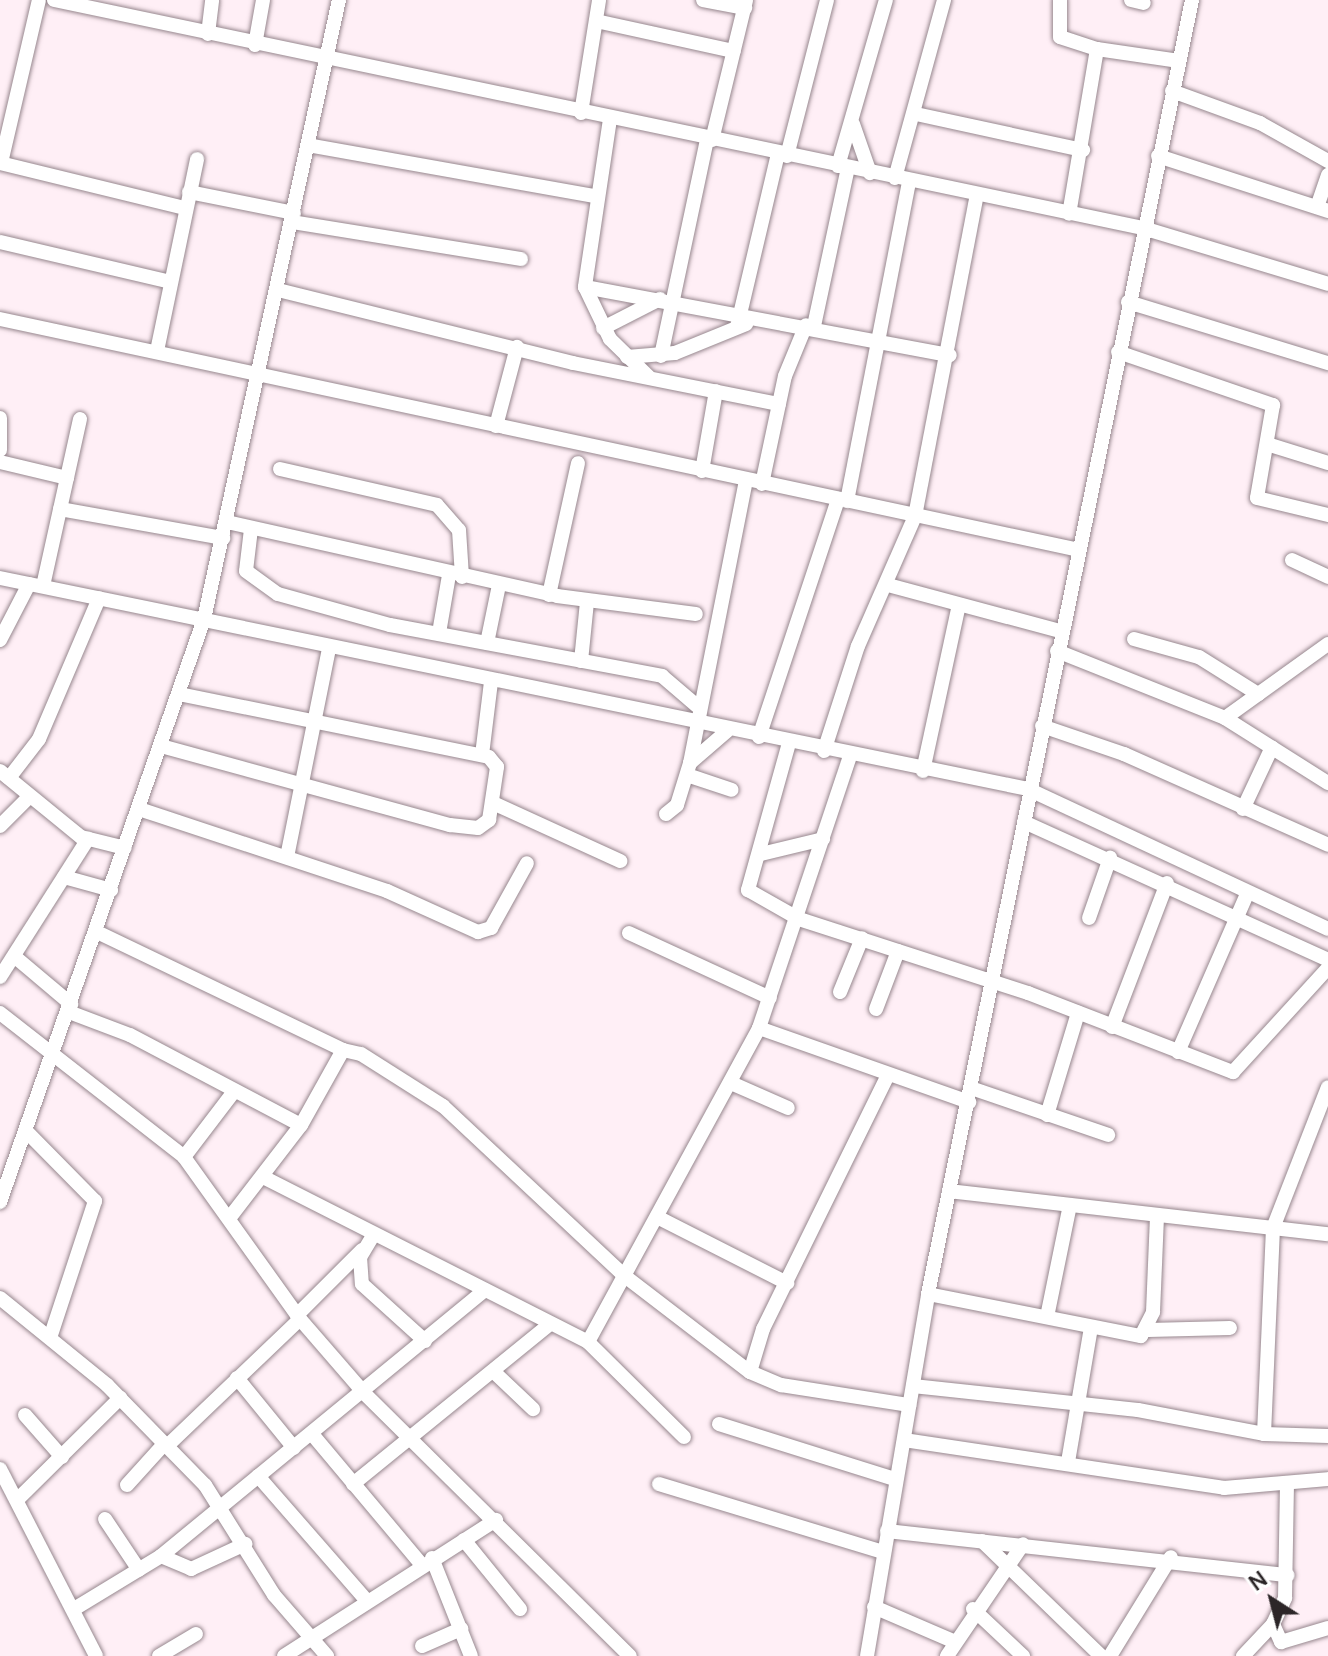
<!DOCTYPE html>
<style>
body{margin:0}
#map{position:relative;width:1328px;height:1656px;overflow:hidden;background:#ffeff6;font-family:Manrope,sans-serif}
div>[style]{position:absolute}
.roads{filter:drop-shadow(0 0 2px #97878e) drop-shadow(0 0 2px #97878e)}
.minor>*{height:14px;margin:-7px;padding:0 7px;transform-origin:7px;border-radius:7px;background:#fff}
span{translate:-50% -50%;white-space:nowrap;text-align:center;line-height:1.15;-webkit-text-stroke:7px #fff;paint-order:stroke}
.north{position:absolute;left:1232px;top:1560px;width:80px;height:80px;-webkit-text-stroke:6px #fff;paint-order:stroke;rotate:324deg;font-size:22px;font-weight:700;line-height:32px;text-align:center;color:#2c2628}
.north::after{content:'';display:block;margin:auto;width:28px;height:36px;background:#2c2628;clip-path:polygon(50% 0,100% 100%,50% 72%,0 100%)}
</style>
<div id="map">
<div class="roads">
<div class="minor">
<i style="left:54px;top:0;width:1113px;rotate:11.83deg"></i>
<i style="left:1143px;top:228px;width:193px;rotate:16.8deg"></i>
<i style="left:703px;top:0;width:43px;rotate:10.8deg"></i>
<i style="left:1060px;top:0;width:37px;rotate:90deg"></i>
<i style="left:1060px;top:37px;width:39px;rotate:18deg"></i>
<i style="left:1097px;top:49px;width:167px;rotate:99.6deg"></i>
<i style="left:1131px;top:0;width:13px;rotate:13deg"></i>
<i style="left:596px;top:21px;width:141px;rotate:12.3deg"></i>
<i style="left:208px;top:34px;width:34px;rotate:-83deg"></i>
<i style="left:255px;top:45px;width:46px;rotate:-79.9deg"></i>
<i style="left:1097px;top:49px;width:83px;rotate:8.3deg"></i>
<i style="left:1172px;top:91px;width:94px;rotate:20deg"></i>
<i style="left:1260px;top:123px;width:78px;rotate:29.2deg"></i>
<i style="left:581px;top:113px;width:114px;rotate:-80.9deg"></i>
<i style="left:916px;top:114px;width:171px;rotate:12.2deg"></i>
<i style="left:610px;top:119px;width:170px;rotate:98.5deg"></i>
<i style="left:585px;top:287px;width:58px;rotate:64.3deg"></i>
<i style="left:610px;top:339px;width:54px;rotate:44.3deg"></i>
<i style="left:853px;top:124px;width:52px;rotate:70.9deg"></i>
<i style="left:712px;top:140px;width:144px;rotate:-76.3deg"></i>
<i style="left:308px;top:145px;width:290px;rotate:10.1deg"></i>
<i style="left:787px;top:156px;width:161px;rotate:-75.6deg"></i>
<i style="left:1158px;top:156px;width:179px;rotate:17.9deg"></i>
<i style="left:0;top:163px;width:190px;rotate:13.7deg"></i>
<i style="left:1px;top:163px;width:167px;rotate:-76.9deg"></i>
<i style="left:838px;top:166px;width:173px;rotate:-73.9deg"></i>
<i style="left:895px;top:178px;width:185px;rotate:-74.6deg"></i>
<i style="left:189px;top:192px;width:107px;rotate:11.3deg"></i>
<i style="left:1317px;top:207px;width:34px;rotate:-71deg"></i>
<i style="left:292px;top:222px;width:232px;rotate:9.2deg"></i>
<i style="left:0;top:242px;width:175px;rotate:13.2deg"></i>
<i style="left:585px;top:287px;width:371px;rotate:10.6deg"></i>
<i style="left:278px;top:290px;width:304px;rotate:13.9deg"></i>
<i style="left:573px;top:363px;width:210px;rotate:11.3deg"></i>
<i style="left:1128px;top:302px;width:209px;rotate:17deg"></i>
<i style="left:0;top:319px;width:1103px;rotate:12.08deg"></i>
<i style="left:814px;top:326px;width:162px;rotate:-77.9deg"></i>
<i style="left:737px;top:327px;width:178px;rotate:-76.7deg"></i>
<i style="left:603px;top:328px;width:64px;rotate:-27deg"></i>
<i style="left:157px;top:351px;width:196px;rotate:-78.2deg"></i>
<i style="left:1118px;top:352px;width:164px;rotate:18.9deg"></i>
<i style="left:1273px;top:405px;width:94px;rotate:99.8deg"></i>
<i style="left:1257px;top:498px;width:73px;rotate:13.5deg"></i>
<i style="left:661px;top:356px;width:222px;rotate:-78deg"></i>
<i style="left:627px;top:357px;width:48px;rotate:-4.8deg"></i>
<i style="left:675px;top:353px;width:77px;rotate:-22.2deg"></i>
<i style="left:0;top:418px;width:32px;rotate:90deg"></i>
<i style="left:496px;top:426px;width:82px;rotate:-75.1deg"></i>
<i style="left:1267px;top:444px;width:64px;rotate:17.3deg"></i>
<i style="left:0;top:462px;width:69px;rotate:13.4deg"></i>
<i style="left:280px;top:469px;width:161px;rotate:12.9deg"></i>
<i style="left:437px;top:505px;width:33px;rotate:49deg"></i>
<i style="left:459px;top:530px;width:47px;rotate:86.3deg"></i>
<i style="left:702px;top:471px;width:81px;rotate:-80.1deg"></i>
<i style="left:762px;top:484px;width:110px;rotate:-78deg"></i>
<i style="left:785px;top:376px;width:55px;rotate:-67.6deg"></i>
<i style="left:847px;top:501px;width:326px;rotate:-79deg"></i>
<i style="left:60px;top:509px;width:166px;rotate:10.1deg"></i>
<i style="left:227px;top:522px;width:338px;rotate:12.6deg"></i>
<i style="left:557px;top:596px;width:140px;rotate:7.4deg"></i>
<i style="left:251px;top:529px;width:42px;rotate:96.8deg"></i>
<i style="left:246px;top:571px;width:39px;rotate:36deg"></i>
<i style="left:278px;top:594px;width:116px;rotate:15.5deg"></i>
<i style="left:390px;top:625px;width:277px;rotate:10.6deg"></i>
<i style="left:662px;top:676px;width:46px;rotate:40.6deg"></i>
<i style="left:1292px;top:560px;width:40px;rotate:25deg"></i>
<i style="left:0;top:578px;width:1049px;rotate:11.6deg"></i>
<i style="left:1028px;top:789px;width:331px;rotate:25deg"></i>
<i style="left:888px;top:585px;width:178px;rotate:15deg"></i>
<i style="left:43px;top:586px;width:171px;rotate:-77.5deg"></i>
<i style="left:549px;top:595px;width:135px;rotate:-77.6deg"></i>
<i style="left:439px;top:633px;width:59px;rotate:-80.2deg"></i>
<i style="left:1134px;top:639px;width:67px;rotate:15.5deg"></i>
<i style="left:1199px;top:657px;width:70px;rotate:32.1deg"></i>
<i style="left:0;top:640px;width:63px;rotate:-62.6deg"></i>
<i style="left:487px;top:643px;width:59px;rotate:-78.3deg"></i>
<i style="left:1057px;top:651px;width:181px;rotate:21.7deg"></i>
<i style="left:1225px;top:718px;width:122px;rotate:32.3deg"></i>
<i style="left:581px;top:661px;width:59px;rotate:-84.2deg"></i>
<i style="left:1225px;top:718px;width:127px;rotate:-35.7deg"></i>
<i style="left:1042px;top:726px;width:87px;rotate:18.9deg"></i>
<i style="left:1124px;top:754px;width:223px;rotate:24deg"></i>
<i style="left:759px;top:737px;width:251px;rotate:-71.6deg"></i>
<i style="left:789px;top:743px;width:153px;rotate:105.6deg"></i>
<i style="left:748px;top:890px;width:59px;rotate:29.6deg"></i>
<i style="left:799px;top:919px;width:241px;rotate:17.9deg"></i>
<i style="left:1028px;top:993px;width:220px;rotate:21.1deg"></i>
<i style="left:1233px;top:1072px;width:141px;rotate:-47.6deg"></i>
<i style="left:161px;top:746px;width:300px;rotate:15.3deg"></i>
<i style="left:450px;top:825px;width:28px;rotate:6deg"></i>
<i style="left:478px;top:828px;width:14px;rotate:-36deg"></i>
<i style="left:489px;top:820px;width:54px;rotate:-81.4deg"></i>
<i style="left:497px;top:767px;width:13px;rotate:-129deg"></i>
<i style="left:489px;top:757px;width:317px;rotate:-168.5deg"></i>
<i style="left:824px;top:751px;width:110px;rotate:-72.1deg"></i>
<i style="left:858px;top:646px;width:142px;rotate:-66.3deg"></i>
<i style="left:915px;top:516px;width:327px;rotate:-79.1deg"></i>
<i style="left:482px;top:755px;width:74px;rotate:-83deg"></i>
<i style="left:690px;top:763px;width:49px;rotate:-40.9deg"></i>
<i style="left:0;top:771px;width:104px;rotate:39.2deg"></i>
<i style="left:81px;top:837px;width:45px;rotate:14deg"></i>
<i style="left:923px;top:771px;width:170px;rotate:-77.8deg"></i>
<i style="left:687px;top:775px;width:47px;rotate:18.4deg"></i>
<i style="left:9px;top:778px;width:49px;rotate:-52.4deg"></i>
<i style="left:39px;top:739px;width:153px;rotate:-66.9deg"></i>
<i style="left:493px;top:803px;width:140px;rotate:24.5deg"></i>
<i style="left:139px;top:809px;width:261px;rotate:18.3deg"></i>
<i style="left:387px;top:891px;width:100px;rotate:24.3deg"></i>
<i style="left:478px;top:932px;width:14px;rotate:-17deg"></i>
<i style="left:491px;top:928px;width:74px;rotate:-61deg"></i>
<i style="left:1243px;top:809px;width:68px;rotate:-64.9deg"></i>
<i style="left:666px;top:814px;width:14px;rotate:-39deg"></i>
<i style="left:677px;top:805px;width:44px;rotate:-72.8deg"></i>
<i style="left:690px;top:763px;width:288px;rotate:-78.8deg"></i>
<i style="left:1024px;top:822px;width:334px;rotate:24.4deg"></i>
<i style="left:0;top:826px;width:42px;rotate:-45deg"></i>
<i style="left:761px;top:854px;width:64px;rotate:-13.6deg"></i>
<i style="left:287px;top:857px;width:212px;rotate:-78.6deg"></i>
<i style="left:64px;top:877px;width:49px;rotate:15.5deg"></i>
<i style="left:1089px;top:918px;width:64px;rotate:-70.7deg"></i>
<i style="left:97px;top:932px;width:273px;rotate:25.6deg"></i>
<i style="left:343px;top:1050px;width:86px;rotate:119.2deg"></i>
<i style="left:301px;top:1125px;width:115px;rotate:127.6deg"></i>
<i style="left:629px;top:933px;width:155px;rotate:24.7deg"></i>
<i style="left:14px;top:956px;width:75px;rotate:40.1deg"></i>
<i style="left:0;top:977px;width:164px;rotate:-57.5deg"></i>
<i style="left:840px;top:992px;width:58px;rotate:-67.8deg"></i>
<i style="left:876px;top:1009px;width:62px;rotate:-69.2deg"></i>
<i style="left:69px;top:1012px;width:65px;rotate:20.7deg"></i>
<i style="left:130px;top:1035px;width:193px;rotate:27.8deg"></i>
<i style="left:0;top:1013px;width:234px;rotate:38deg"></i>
<i style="left:184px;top:1157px;width:199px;rotate:54.4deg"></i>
<i style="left:300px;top:1319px;width:98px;rotate:49.1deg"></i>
<i style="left:364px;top:1393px;width:374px;rotate:44.7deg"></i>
<i style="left:1112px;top:1027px;width:154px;rotate:-69.1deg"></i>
<i style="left:759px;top:1028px;width:223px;rotate:19.4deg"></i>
<i style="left:343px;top:1050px;width:18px;rotate:13deg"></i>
<i style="left:361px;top:1054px;width:97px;rotate:32.4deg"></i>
<i style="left:443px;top:1106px;width:250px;rotate:43.1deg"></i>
<i style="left:626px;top:1277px;width:156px;rotate:37.5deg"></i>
<i style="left:750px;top:1372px;width:34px;rotate:23deg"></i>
<i style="left:781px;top:1385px;width:130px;rotate:8.9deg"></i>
<i style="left:1178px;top:1052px;width:172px;rotate:-66.4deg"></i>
<i style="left:731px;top:1083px;width:62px;rotate:23.7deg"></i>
<i style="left:971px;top:1088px;width:145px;rotate:18.9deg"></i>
<i style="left:1047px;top:1115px;width:107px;rotate:-73.1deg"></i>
<i style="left:27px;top:1132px;width:97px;rotate:45.4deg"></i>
<i style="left:95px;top:1201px;width:141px;rotate:108.2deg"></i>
<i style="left:184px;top:1157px;width:79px;rotate:-52.7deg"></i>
<i style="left:265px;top:1178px;width:362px;rotate:26.9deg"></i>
<i style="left:588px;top:1342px;width:135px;rotate:44.7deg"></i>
<i style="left:949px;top:1191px;width:381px;rotate:6.5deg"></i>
<i style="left:0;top:1202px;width:618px;rotate:-70.71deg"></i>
<i style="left:204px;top:619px;width:634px;rotate:-77.7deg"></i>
<i style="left:659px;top:1218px;width:144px;rotate:26.9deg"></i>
<i style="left:374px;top:1234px;width:27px;rotate:121deg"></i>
<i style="left:360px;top:1257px;width:27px;rotate:86deg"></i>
<i style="left:362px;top:1284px;width:85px;rotate:42.1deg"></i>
<i style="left:928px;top:1294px;width:217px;rotate:11.2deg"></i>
<i style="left:1141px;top:1336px;width:27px;rotate:-63deg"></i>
<i style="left:1153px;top:1312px;width:97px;rotate:-87.6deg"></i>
<i style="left:0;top:1298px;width:138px;rotate:39.1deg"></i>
<i style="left:107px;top:1385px;width:140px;rotate:45.6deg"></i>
<i style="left:205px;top:1485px;width:130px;rotate:57.9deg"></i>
<i style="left:274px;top:1595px;width:81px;rotate:49deg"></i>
<i style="left:1048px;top:1312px;width:109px;rotate:-78.4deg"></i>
<i style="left:297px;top:1315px;width:92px;rotate:-45deg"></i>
<i style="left:1148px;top:1330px;width:82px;rotate:-1.4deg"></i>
<i style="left:588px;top:1342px;width:358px;rotate:-61.4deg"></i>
<i style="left:759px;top:1028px;width:287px;rotate:-71.5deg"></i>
<i style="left:494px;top:1372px;width:54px;rotate:43.5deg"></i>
<i style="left:750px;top:1372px;width:45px;rotate:-73.2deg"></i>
<i style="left:763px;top:1329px;width:281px;rotate:-63.8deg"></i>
<i style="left:237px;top:1378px;width:90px;rotate:50.8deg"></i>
<i style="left:913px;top:1386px;width:226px;rotate:6.1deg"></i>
<i style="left:1138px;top:1410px;width:128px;rotate:10.8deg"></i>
<i style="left:1264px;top:1434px;width:64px;rotate:1.8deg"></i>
<i style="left:25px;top:1415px;width:56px;rotate:48.6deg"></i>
<i style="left:719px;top:1424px;width:184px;rotate:17.4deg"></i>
<i style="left:312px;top:1434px;width:171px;rotate:50deg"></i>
<i style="left:1264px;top:1434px;width:206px;rotate:-87.5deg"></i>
<i style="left:1273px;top:1228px;width:151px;rotate:-68.7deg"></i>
<i style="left:904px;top:1440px;width:324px;rotate:8.5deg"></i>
<i style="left:1224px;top:1488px;width:104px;rotate:-4.9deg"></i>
<i style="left:166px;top:1447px;width:185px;rotate:-43.7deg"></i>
<i style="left:1068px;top:1462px;width:136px;rotate:-80.3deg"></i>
<i style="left:0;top:1469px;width:210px;rotate:62.8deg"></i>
<i style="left:258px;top:1476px;width:166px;rotate:48.9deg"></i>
<i style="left:353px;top:1484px;width:254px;rotate:-39.1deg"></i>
<i style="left:659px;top:1484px;width:234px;rotate:16.9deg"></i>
<i style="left:127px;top:1485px;width:55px;rotate:-47.9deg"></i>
<i style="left:18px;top:1499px;width:144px;rotate:-44.7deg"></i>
<i style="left:105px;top:1519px;width:61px;rotate:56.3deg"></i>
<i style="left:887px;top:1531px;width:403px;rotate:6.3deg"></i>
<i style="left:464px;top:1540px;width:89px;rotate:50.9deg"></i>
<i style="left:982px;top:1541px;width:165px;rotate:44deg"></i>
<i style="left:161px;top:1556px;width:33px;rotate:23deg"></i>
<i style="left:191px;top:1569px;width:60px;rotate:-24.8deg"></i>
<i style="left:432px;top:1558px;width:105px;rotate:68.3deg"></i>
<i style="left:874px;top:1607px;width:86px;rotate:23.3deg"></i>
<i style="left:74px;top:1609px;width:102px;rotate:-31.3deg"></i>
<i style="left:161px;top:1556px;width:419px;rotate:-39.4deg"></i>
<i style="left:973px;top:1609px;width:69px;rotate:43.2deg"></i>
<i style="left:1273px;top:1624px;width:20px;rotate:66deg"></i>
<i style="left:1281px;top:1642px;width:49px;rotate:-16.6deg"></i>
<i style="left:422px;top:1646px;width:43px;rotate:-23.6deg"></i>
<i style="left:159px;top:1656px;width:43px;rotate:-30.7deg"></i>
<i style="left:284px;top:1656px;width:252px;rotate:-32.7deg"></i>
<i style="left:867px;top:1656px;width:367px;rotate:-80.4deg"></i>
<i style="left:928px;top:1294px;width:1321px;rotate:-78.47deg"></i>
<i style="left:947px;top:1656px;width:135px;rotate:-55.8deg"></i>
<i style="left:1110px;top:1656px;width:116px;rotate:-58.4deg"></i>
<i style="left:1243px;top:1656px;width:44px;rotate:-46.8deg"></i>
<i style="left:1273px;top:1624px;width:29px;rotate:-65deg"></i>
<i style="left:1285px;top:1598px;width:110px;rotate:-89deg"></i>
</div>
</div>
<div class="north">N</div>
</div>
